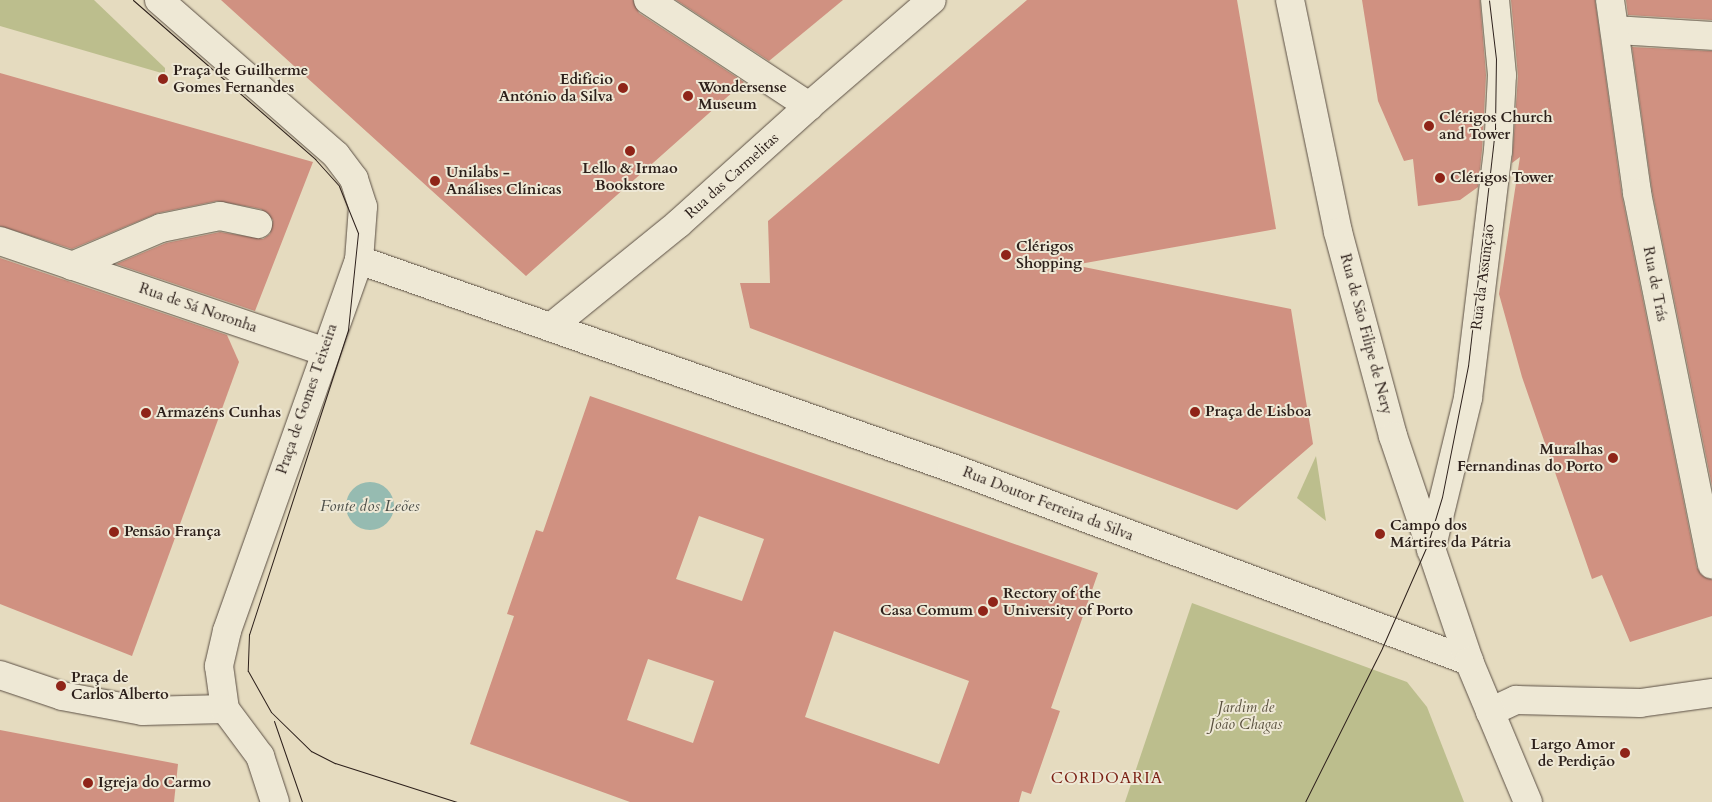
<!DOCTYPE html>
<meta charset="utf-8">
<style>
body{margin:0}
#map{position:relative;width:1712px;height:802px;overflow:hidden;background:#e5dbbf;font-family:Cardo,serif}
div>[style]{position:absolute}
.green>*{inset:0;background:#bcbe8d}
.water>*{inset:0;background:#96bbb1}
.round{border-radius:50%}
.building>*{inset:0;background:#d09181}
.roads{filter:drop-shadow(0 0 1px #5b4f44) drop-shadow(0 0 1px #5b4f44)}
.pedestrian>*{height:28px;margin:-14px;padding:0 14px;transform-origin:14px;border-radius:14px;background:#eee8d5}
.minor>*{height:28px;margin:-14px;padding:0 14px;transform-origin:14px;border-radius:14px;background:#eee8d5}
.tertiary>*{height:28px;margin:-14px;padding:0 14px;transform-origin:14px;border-radius:14px;background:#eee8d5}
.secondary>*{height:28px;margin:-14px;padding:0 14px;transform-origin:14px;border-radius:14px;background:#eee8d5}
.tram>*{height:1px;margin:-0.5px;padding:0 0.5px;transform-origin:0.5px;border-radius:0.5px;background:#2d201b}
.dots>*{width:14px;height:14px;translate:-50% -50%;box-sizing:border-box;border:2px solid #eee8d5;border-radius:50%}
span{translate:-50% -50%;white-space:nowrap;text-align:center;line-height:1.15;-webkit-text-stroke:4px #eee8d5;paint-order:stroke}
.poi-label{font-size:15px;color:#2d201b;font-weight:700}
.left{translate:0 -50%;text-align:left}
.right{translate:-100% -50%;text-align:right}
.street-label{font-size:15px;color:#2d201b}
.park-label{font-size:15px;color:#584f3d;font-style:italic}
.water-label{font-size:16px;color:#4c4e48;font-style:italic}
.neighbourhood-label{font-size:16px;color:#7a1f14;letter-spacing:1px}
</style>
<div id="map">
<div class="green">
<i style="clip-path:polygon(0 0,94px 0,165px 68px,165px 74px,0 26px)"></i>
<i style="clip-path:polygon(1316px 456px,1326px 521px,1297px 498px)"></i>
<i style="clip-path:polygon(1192px 603px,1407px 682px,1427px 707px,1464px 802px,1125px 802px)"></i>
</div>
<div class="water">
<i class="round" style="left:346px;top:482px;width:48px;height:48px"></i>
</div>
<div class="building">
<i style="clip-path:polygon(221px 0,633px 0,639px 13px,744px 82px,526px 276px)"></i>
<i style="clip-path:polygon(676px 0,843px 0,769px 61px)"></i>
<i style="clip-path:polygon(1027px 0,1237px 0,1276px 229px,1074px 265px,1291px 309px,1313px 444px,1237px 510px,750px 328px,740px 283px,770px 283px,768px 221px)"></i>
<i style="clip-path:polygon(1362px 0,1480px 0,1486px 75px,1482px 150px,1478px 187px,1460px 200px,1418px 206px,1413px 159px,1404px 161px,1378px 101px)"></i>
<i style="clip-path:polygon(1511px 0,1595px 0,1622px 196px,1697px 568px,1712px 580px,1712px 616px,1630px 642px,1602px 575px,1592px 579px,1522px 377px,1499px 294px,1520px 157px,1512px 163px,1518px 76px)"></i>
<i style="clip-path:polygon(1626px 0,1712px 0,1712px 20px,1628px 15px)"></i>
<i style="clip-path:polygon(1632px 47px,1712px 51px,1712px 486px,1652px 190px)"></i>
<i style="clip-path:polygon(0 73px,313px 162px,255px 311px,116px 264px,166px 243px,220px 232px,263px 239px,270px 234px,273px 220px,261px 209px,217px 201px,158px 213px,72px 249px,0 226px)"></i>
<i style="clip-path:polygon(0 258px,227px 335px,239px 362px,132px 656px,0 604px)"></i>
<i style="clip-path:polygon(evenodd,590px 396px,1098px 573px,1051px 708px,1060px 711px,1031px 794px,1022px 791px,1019px 802px,630px 802px,470px 744px,514px 616px,507px 614px,536px 530px,543px 532px,590px 396px,699px 516px,764px 539px,742px 601px,676px 579px,699px 516px,590px 396px,834px 631px,969px 681px,939px 764px,805px 717px,834px 631px,590px 396px,648px 659px,714px 681px,693px 743px,627px 720px,648px 659px)"></i>
<i style="clip-path:polygon(0 730px,178px 764px,174px 802px,0 802px)"></i>
</div>
<div class="roads">
<div class="pedestrian">
<i style="left:1615px;top:30px;width:97px;rotate:3.5deg"></i>
<i style="left:551px;top:327px;width:164px;rotate:-39deg"></i>
<i style="left:678px;top:224px;width:176px;rotate:-42deg"></i>
<i style="left:1431px;top:550px;width:156px;rotate:-76.3deg"></i>
<i style="left:1468px;top:398px;width:249px;rotate:-83.1deg"></i>
<i style="left:1498px;top:151px;width:76px;rotate:-87deg"></i>
<i style="left:1502px;top:75px;width:75px;rotate:-95.3deg"></i>
</div>
<div class="minor">
<i style="left:648px;top:0;width:193px;rotate:33.4deg"></i>
<i style="left:809px;top:106px;width:162px;rotate:-40.8deg"></i>
<i style="left:1610px;top:0;width:195px;rotate:82deg"></i>
<i style="left:1637px;top:193px;width:379px;rotate:78.6deg"></i>
<i style="left:0;top:241px;width:341px;rotate:18.8deg"></i>
<i style="left:72px;top:266px;width:97px;rotate:-23.1deg"></i>
<i style="left:161px;top:228px;width:60px;rotate:-11.5deg"></i>
<i style="left:220px;top:216px;width:39px;rotate:12deg"></i>
<i style="left:0;top:675px;width:65px;rotate:18.7deg"></i>
<i style="left:62px;top:696px;width:82px;rotate:10.5deg"></i>
<i style="left:143px;top:711px;width:82px;rotate:-1.4deg"></i>
<i style="left:1490px;top:712px;width:29px;rotate:-25deg"></i>
<i style="left:1516px;top:700px;width:124px;rotate:1.4deg"></i>
<i style="left:1640px;top:703px;width:73px;rotate:-7.9deg"></i>
</div>
<div class="tertiary">
<i style="left:159px;top:0;width:235px;rotate:41.2deg"></i>
<i style="left:336px;top:155px;width:30px;rotate:53deg"></i>
<i style="left:354px;top:179px;width:29px;rotate:72deg"></i>
<i style="left:363px;top:207px;width:53px;rotate:94.3deg"></i>
<i style="left:359px;top:260px;width:394px;rotate:109.6deg"></i>
<i style="left:227px;top:631px;width:36px;rotate:103deg"></i>
<i style="left:219px;top:666px;width:43px;rotate:82.1deg"></i>
<i style="left:225px;top:709px;width:59px;rotate:53.3deg"></i>
<i style="left:260px;top:756px;width:48px;rotate:71.9deg"></i>
<i style="left:359px;top:260px;width:628px;rotate:19.33deg"></i>
<i style="left:952px;top:468px;width:552px;rotate:20.47deg"></i>
</div>
<div class="secondary">
<i style="left:1290px;top:0;width:237px;rotate:78.3deg"></i>
<i style="left:1338px;top:232px;width:211px;rotate:74.9deg"></i>
<i style="left:1393px;top:436px;width:237px;rotate:71.3deg"></i>
<i style="left:1469px;top:661px;width:153px;rotate:67.3deg"></i>
</div>
</div>
<div class="tram">
<i style="left:133px;top:0;width:242px;rotate:41.1deg"></i>
<i style="left:315px;top:159px;width:36px;rotate:48deg"></i>
<i style="left:339px;top:186px;width:51px;rotate:68deg"></i>
<i style="left:358px;top:233px;width:98px;rotate:95.9deg"></i>
<i style="left:348px;top:330px;width:320px;rotate:108deg"></i>
<i style="left:249px;top:634px;width:37px;rotate:92deg"></i>
<i style="left:248px;top:671px;width:47px;rotate:60.7deg"></i>
<i style="left:271px;top:712px;width:56px;rotate:44.3deg"></i>
<i style="left:311px;top:751px;width:27px;rotate:27deg"></i>
<i style="left:335px;top:763px;width:128px;rotate:17.7deg"></i>
<i style="left:274px;top:721px;width:86px;rotate:70.9deg"></i>
<i style="left:1305px;top:802px;width:172px;rotate:-63.4deg"></i>
<i style="left:1382px;top:648px;width:115px;rotate:-66.3deg"></i>
<i style="left:1428px;top:543px;width:48px;rotate:-73.1deg"></i>
<i style="left:1442px;top:497px;width:134px;rotate:-78.8deg"></i>
<i style="left:1468px;top:366px;width:240px;rotate:-83.5deg"></i>
<i style="left:1495px;top:128px;width:69px;rotate:-89.2deg"></i>
<i style="left:1496px;top:59px;width:59px;rotate:-96.8deg"></i>
</div>
<div class="dots">
<i style="left:163px;top:79px;background:#8f2418"></i>
<i style="left:623px;top:88px;background:#8f2418"></i>
<i style="left:688px;top:96px;background:#8f2418"></i>
<i style="left:1429px;top:126px;background:#8f2418"></i>
<i style="left:630px;top:151px;background:#8f2418"></i>
<i style="left:1440px;top:178px;background:#8f2418"></i>
<i style="left:435px;top:181px;background:#8f2418"></i>
<i style="left:1006px;top:255px;background:#8f2418"></i>
<i style="left:1195px;top:412px;background:#8f2418"></i>
<i style="left:146px;top:413px;background:#8f2418"></i>
<i style="left:1613px;top:458px;background:#8f2418"></i>
<i style="left:114px;top:532px;background:#8f2418"></i>
<i style="left:1380px;top:534px;background:#8f2418"></i>
<i style="left:993px;top:602px;background:#8f2418"></i>
<i style="left:983px;top:611px;background:#8f2418"></i>
<i style="left:61px;top:686px;background:#8f2418"></i>
<i style="left:1625px;top:753px;background:#8f2418"></i>
<i style="left:88px;top:783px;background:#8f2418"></i>
</div>
<div class="poi-label">
<span class="left" style="left:173px;top:79px">Praça de Guilherme<br>Gomes Fernandes</span>
<span class="right" style="left:613px;top:88px">Edifício<br>António da Silva</span>
<span class="left" style="left:698px;top:96px">Wondersense<br>Museum</span>
<span class="left" style="left:1439px;top:126px">Clérigos Church<br>and Tower</span>
<span style="left:630px;top:177px">Lello &amp; Irmao<br>Bookstore</span>
<span class="left" style="left:446px;top:181px">Unilabs -<br>Análises Clínicas</span>
<span class="left" style="left:1450px;top:178px">Clérigos Tower</span>
<span class="left" style="left:1016px;top:255px">Clérigos<br>Shopping</span>
<span class="left" style="left:1205px;top:412px">Praça de Lisboa</span>
<span class="left" style="left:156px;top:413px">Armazéns Cunhas</span>
<span class="right" style="left:1603px;top:458px">Muralhas<br>Fernandinas do Porto</span>
<span class="left" style="left:1390px;top:534px">Campo dos<br>Mártires da Pátria</span>
<span class="left" style="left:124px;top:532px">Pensão França</span>
<span class="left" style="left:1003px;top:602px">Rectory of the<br>University of Porto</span>
<span class="right" style="left:973px;top:611px">Casa Comum</span>
<span class="left" style="left:71px;top:686px">Praça de<br>Carlos Alberto</span>
<span class="right" style="left:1615px;top:753px">Largo Amor<br>de Perdição</span>
<span class="left" style="left:98px;top:783px">Igreja do Carmo</span>
</div>
<div class="street-label">
<span style="left:732px;top:176px;rotate:-42deg">Rua das Carmelitas</span>
<span style="left:1483px;top:277px;rotate:-83deg">Rua da Assunção</span>
<span style="left:1655px;top:284px;rotate:79deg">Rua de Trás</span>
<span style="left:198px;top:308px;rotate:19deg">Rua de Sá Noronha</span>
<span style="left:1366px;top:334px;rotate:75deg">Rua de São Filipe de Nery</span>
<span style="left:307px;top:399px;rotate:-71deg">Praça de Gomes Teixeira</span>
<span style="left:1048px;top:504px;rotate:21deg">Rua Doutor Ferreira da Silva</span>
</div>
<div class="park-label">
<span style="left:1246px;top:716px">Jardim de<br>João Chagas</span>
</div>
<div class="water-label">
<span style="left:370px;top:506px">Fonte dos Leões</span>
</div>
<div class="neighbourhood-label">
<span style="left:1107px;top:778px">CORDOARIA</span>
</div>
</div>
